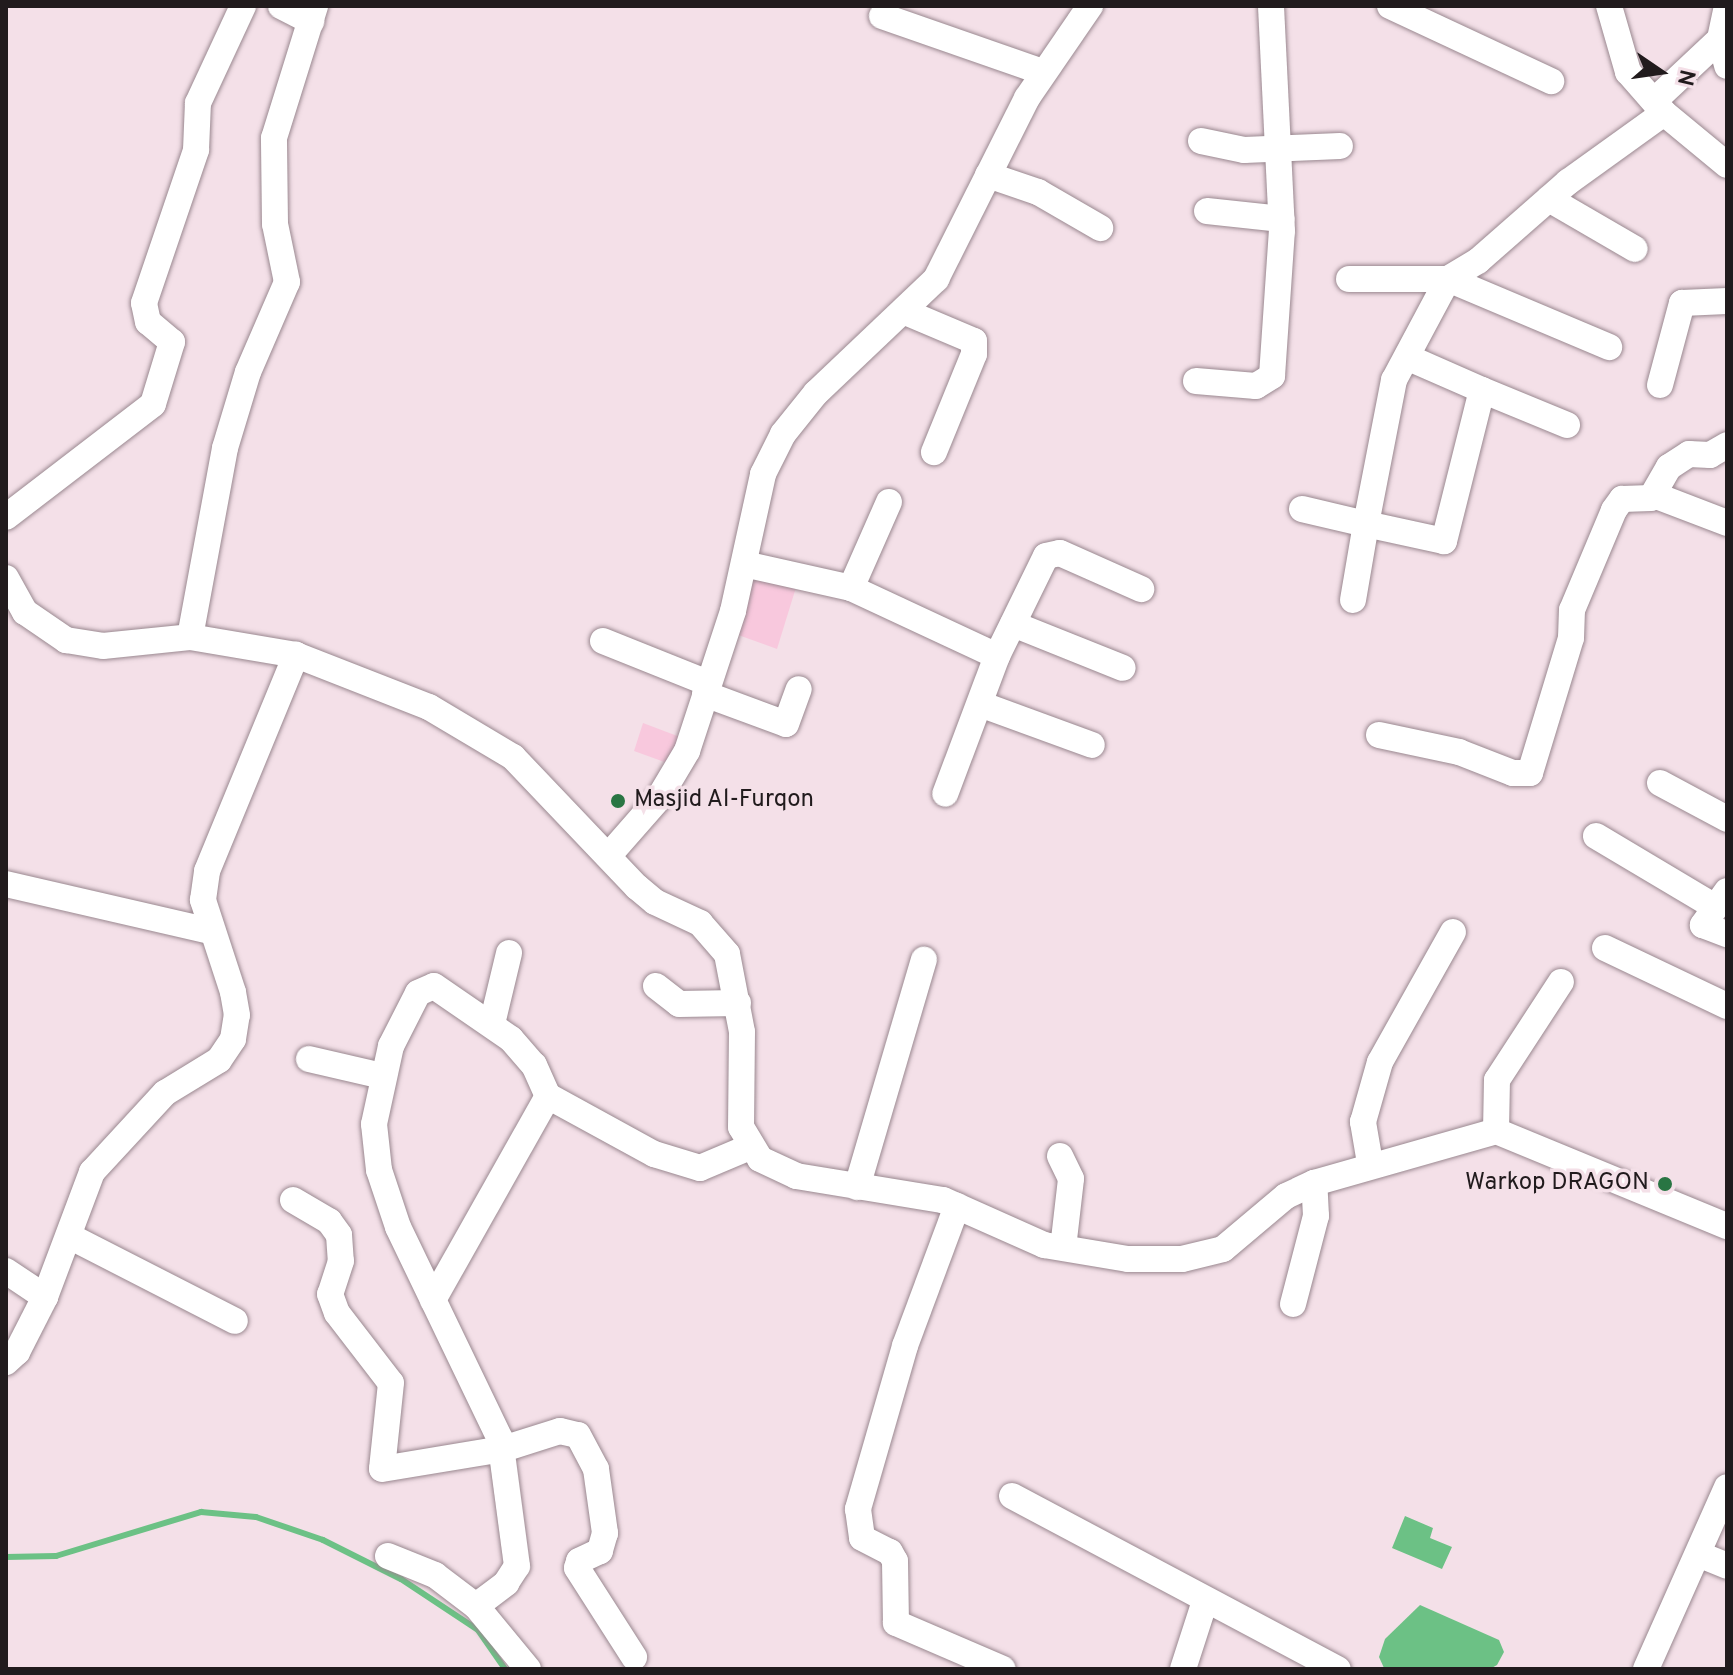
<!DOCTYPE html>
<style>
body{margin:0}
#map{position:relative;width:1733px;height:1675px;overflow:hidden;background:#f4e0e8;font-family:Overpass,sans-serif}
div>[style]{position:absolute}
.green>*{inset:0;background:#f8c8dd}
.water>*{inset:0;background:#6cc185}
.stream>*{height:6px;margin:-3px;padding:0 3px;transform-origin:3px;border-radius:3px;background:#6cc185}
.roads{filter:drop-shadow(0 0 2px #9a8890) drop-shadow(0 0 2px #9a8890)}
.minor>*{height:26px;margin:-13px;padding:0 13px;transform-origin:13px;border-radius:13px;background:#fff}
.dots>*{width:22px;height:22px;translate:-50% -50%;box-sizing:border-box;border:4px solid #f4e0e8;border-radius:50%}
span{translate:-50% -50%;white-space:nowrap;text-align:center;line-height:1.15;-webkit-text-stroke:7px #f4e0e8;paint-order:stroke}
.poi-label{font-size:24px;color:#211b1d}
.left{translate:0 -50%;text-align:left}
.right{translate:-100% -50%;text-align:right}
.frame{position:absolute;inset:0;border:8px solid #211b1d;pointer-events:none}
.north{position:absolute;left:1621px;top:32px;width:80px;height:80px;-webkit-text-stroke:6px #f4e0e8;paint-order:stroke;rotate:103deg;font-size:22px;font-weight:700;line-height:32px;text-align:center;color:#211b1d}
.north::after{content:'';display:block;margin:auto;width:28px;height:36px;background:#211b1d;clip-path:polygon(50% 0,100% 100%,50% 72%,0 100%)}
</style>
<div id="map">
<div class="green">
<i style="clip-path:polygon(745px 570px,798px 581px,777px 649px,730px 632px)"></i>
<i style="clip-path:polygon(643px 723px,680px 737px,670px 764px,634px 751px)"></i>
</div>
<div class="water">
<i style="clip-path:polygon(1405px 1516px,1433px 1528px,1430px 1538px,1452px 1547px,1442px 1569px,1392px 1548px)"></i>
<i style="clip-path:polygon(1420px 1605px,1499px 1640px,1504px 1652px,1497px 1665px,1490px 1669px,1384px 1668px,1379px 1657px,1385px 1639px)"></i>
</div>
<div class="stream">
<i style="left:6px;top:1557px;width:50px;rotate:-1.1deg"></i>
<i style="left:56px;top:1556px;width:152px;rotate:-16.9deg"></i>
<i style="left:201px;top:1512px;width:55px;rotate:5.2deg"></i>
<i style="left:256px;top:1517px;width:71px;rotate:18.9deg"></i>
<i style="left:323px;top:1540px;width:87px;rotate:26.6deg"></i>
<i style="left:401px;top:1579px;width:92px;rotate:33.5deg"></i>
<i style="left:478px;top:1630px;width:47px;rotate:55.3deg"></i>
</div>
<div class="roads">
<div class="minor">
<i style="left:281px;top:6px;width:34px;rotate:27deg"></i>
<i style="left:1390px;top:6px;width:178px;rotate:25deg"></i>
<i style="left:1609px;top:6px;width:69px;rotate:73.9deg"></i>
<i style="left:1628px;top:72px;width:55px;rotate:48.7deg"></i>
<i style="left:1664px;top:113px;width:82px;rotate:39.5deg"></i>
<i style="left:1727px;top:6px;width:34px;rotate:102deg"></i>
<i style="left:1720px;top:39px;width:28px;rotate:75deg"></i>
<i style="left:882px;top:16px;width:170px;rotate:19.2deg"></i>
<i style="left:1654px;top:101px;width:91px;rotate:-43.2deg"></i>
<i style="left:1201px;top:141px;width:44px;rotate:11.8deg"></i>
<i style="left:1244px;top:150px;width:96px;rotate:-2.4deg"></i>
<i style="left:988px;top:175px;width:53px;rotate:18.8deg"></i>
<i style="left:1038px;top:192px;width:72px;rotate:30.1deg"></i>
<i style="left:1549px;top:199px;width:99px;rotate:30.2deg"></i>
<i style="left:1207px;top:211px;width:75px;rotate:6.1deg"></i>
<i style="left:1349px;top:279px;width:99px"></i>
<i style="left:1448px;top:279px;width:35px;rotate:-31deg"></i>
<i style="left:1478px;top:261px;width:120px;rotate:-41.3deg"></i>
<i style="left:1568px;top:182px;width:118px;rotate:-35.7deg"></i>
<i style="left:903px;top:311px;width:77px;rotate:22.9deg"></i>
<i style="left:974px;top:341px;width:13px;rotate:90deg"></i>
<i style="left:974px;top:354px;width:106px;rotate:112.2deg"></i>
<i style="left:1409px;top:358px;width:80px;rotate:23.7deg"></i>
<i style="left:1482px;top:390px;width:156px;rotate:104.1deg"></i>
<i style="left:1444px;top:541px;width:80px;rotate:-167.7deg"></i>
<i style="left:1366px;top:524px;width:147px;rotate:-79deg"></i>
<i style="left:1394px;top:380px;width:115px;rotate:-61.9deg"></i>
<i style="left:1448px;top:279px;width:175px;rotate:22.9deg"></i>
<i style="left:1196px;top:381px;width:60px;rotate:4.8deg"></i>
<i style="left:1256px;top:386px;width:19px;rotate:-32deg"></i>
<i style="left:1272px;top:376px;width:145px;rotate:-86.1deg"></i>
<i style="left:1282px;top:231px;width:225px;rotate:-92.8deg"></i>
<i style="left:1660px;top:385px;width:85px;rotate:-75deg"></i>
<i style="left:1682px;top:303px;width:45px;rotate:-2.5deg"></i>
<i style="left:1482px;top:390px;width:92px;rotate:22.4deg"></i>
<i style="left:1654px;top:495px;width:78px;rotate:21deg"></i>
<i style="left:1302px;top:509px;width:66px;rotate:13.2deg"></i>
<i style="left:1366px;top:524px;width:77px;rotate:99.7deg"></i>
<i style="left:6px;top:517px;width:185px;rotate:-37.5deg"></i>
<i style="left:153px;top:404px;width:65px;rotate:-73deg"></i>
<i style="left:172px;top:342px;width:31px;rotate:-140deg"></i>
<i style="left:148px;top:322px;width:19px;rotate:-102deg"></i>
<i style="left:144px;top:303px;width:162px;rotate:-71.2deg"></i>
<i style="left:196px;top:150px;width:47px;rotate:-87.6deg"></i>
<i style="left:198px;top:103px;width:107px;rotate:-65.1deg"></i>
<i style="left:744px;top:564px;width:110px;rotate:12.6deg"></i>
<i style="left:851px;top:588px;width:161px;rotate:25deg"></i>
<i style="left:997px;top:656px;width:147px;rotate:110.6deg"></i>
<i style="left:6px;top:578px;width:39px;rotate:61deg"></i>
<i style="left:25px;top:612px;width:50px;rotate:34.3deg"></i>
<i style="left:66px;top:640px;width:37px;rotate:9deg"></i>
<i style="left:103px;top:646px;width:87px;rotate:-5.9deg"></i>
<i style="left:190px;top:637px;width:108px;rotate:9.6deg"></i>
<i style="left:296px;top:655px;width:143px;rotate:21.4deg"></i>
<i style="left:429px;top:707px;width:98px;rotate:30.8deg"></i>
<i style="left:513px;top:757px;width:180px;rotate:46.4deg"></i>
<i style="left:637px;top:887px;width:23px;rotate:40deg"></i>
<i style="left:655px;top:902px;width:50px;rotate:25deg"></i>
<i style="left:700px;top:923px;width:41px;rotate:48.9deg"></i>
<i style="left:727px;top:954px;width:79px;rotate:79.1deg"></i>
<i style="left:742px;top:1032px;width:95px;rotate:90.6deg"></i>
<i style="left:741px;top:1127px;width:37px;rotate:59deg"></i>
<i style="left:760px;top:1159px;width:40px;rotate:25deg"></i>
<i style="left:796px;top:1176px;width:149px;rotate:9.3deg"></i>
<i style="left:943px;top:1200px;width:111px;rotate:24deg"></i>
<i style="left:1044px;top:1245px;width:85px;rotate:9.5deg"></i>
<i style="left:1128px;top:1259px;width:54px"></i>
<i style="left:1182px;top:1259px;width:42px;rotate:-13.7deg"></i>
<i style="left:1223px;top:1249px;width:82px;rotate:-40.1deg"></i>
<i style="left:1286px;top:1196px;width:31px;rotate:-25deg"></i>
<i style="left:1314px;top:1183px;width:189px;rotate:-15.9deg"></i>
<i style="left:1496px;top:1131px;width:250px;rotate:22.4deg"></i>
<i style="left:851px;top:588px;width:94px;rotate:-66.2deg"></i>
<i style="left:1013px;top:624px;width:118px;rotate:21.8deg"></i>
<i style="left:190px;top:637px;width:192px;rotate:-79.5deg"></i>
<i style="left:225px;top:448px;width:79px;rotate:-73.2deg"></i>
<i style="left:248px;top:372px;width:98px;rotate:-66.6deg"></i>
<i style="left:287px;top:282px;width:59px;rotate:-101.7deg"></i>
<i style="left:275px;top:224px;width:86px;rotate:-90.7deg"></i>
<i style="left:274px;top:138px;width:138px;rotate:-72.7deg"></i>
<i style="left:603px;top:641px;width:113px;rotate:21.8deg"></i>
<i style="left:997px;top:656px;width:111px;rotate:-63.9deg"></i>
<i style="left:1046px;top:556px;width:14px;rotate:-12deg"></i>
<i style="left:1060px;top:553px;width:89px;rotate:24deg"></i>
<i style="left:705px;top:694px;width:86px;rotate:20.3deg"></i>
<i style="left:786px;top:724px;width:37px;rotate:-70deg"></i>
<i style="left:980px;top:704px;width:119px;rotate:20.1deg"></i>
<i style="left:1379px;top:735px;width:82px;rotate:12deg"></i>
<i style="left:1459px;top:752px;width:58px;rotate:21.3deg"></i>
<i style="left:1513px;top:773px;width:17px"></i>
<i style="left:1530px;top:773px;width:141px;rotate:-73.1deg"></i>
<i style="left:1571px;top:638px;width:28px;rotate:-88deg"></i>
<i style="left:1572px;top:610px;width:108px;rotate:-67.2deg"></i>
<i style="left:1614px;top:510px;width:14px;rotate:-54deg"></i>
<i style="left:1622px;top:499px;width:29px;rotate:-2deg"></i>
<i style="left:1651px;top:498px;width:36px;rotate:-60deg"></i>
<i style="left:1669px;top:467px;width:24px;rotate:-33deg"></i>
<i style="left:1689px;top:454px;width:21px;rotate:3deg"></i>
<i style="left:1710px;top:455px;width:20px;rotate:-30deg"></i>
<i style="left:1660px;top:783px;width:76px;rotate:28.2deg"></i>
<i style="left:1596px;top:836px;width:139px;rotate:30.8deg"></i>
<i style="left:610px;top:854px;width:74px;rotate:-48.8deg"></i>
<i style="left:659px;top:798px;width:55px;rotate:-59.2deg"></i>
<i style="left:687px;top:751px;width:147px;rotate:-71.8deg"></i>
<i style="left:733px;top:611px;width:140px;rotate:-77.6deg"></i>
<i style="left:763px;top:474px;width:45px;rotate:-63.4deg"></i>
<i style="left:783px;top:434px;width:53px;rotate:-51.2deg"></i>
<i style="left:816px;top:393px;width:166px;rotate:-43.5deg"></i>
<i style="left:936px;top:279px;width:203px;rotate:-63.3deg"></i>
<i style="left:1027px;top:98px;width:112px;rotate:-55.6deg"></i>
<i style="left:6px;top:884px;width:209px;rotate:13deg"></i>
<i style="left:1727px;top:891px;width:42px;rotate:125.2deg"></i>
<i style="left:1703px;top:925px;width:26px;rotate:21deg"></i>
<i style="left:1605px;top:948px;width:135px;rotate:25.4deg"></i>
<i style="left:656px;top:986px;width:29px;rotate:38deg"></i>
<i style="left:679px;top:1004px;width:59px;rotate:-1deg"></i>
<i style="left:492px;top:1024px;width:73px;rotate:-76.5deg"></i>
<i style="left:309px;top:1059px;width:75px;rotate:13.1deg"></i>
<i style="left:1496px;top:1131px;width:51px;rotate:-88.9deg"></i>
<i style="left:1497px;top:1080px;width:117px;rotate:-56.9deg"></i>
<i style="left:1060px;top:1156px;width:25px;rotate:64deg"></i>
<i style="left:1071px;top:1179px;width:69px;rotate:96.6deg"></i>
<i style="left:1370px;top:1163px;width:42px;rotate:-99.7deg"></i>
<i style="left:1363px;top:1122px;width:62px;rotate:-74.2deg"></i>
<i style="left:1380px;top:1062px;width:149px;rotate:-60.7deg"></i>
<i style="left:857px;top:1187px;width:237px;rotate:-73.6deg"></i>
<i style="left:293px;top:1200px;width:42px;rotate:30.3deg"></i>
<i style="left:329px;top:1221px;width:17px;rotate:54deg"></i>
<i style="left:339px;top:1235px;width:26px;rotate:86deg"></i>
<i style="left:341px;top:1261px;width:35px;rotate:108deg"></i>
<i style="left:330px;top:1294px;width:20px;rotate:70deg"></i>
<i style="left:337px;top:1313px;width:88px;rotate:52.4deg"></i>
<i style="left:391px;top:1383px;width:86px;rotate:96deg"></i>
<i style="left:382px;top:1469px;width:123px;rotate:-9.4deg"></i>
<i style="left:503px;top:1449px;width:60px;rotate:-17.5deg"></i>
<i style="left:560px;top:1431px;width:18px;rotate:13deg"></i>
<i style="left:578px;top:1435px;width:38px;rotate:62deg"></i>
<i style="left:596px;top:1469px;width:65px;rotate:82deg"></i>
<i style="left:605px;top:1533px;width:19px;rotate:106deg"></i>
<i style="left:600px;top:1551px;width:23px;rotate:155deg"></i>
<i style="left:579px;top:1561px;width:7px;rotate:106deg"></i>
<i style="left:577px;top:1568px;width:106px;rotate:57.4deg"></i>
<i style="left:957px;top:1206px;width:149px;rotate:110.4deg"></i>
<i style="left:905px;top:1346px;width:170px;rotate:106.1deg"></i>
<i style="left:858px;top:1509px;width:29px;rotate:82deg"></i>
<i style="left:862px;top:1538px;width:31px;rotate:27deg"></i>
<i style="left:890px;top:1552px;width:10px;rotate:61deg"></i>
<i style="left:895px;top:1561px;width:62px;rotate:89.1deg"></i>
<i style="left:896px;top:1623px;width:116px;rotate:23.3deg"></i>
<i style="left:71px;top:1237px;width:184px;rotate:27.1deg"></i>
<i style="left:6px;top:1271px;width:47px;rotate:33.7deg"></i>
<i style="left:433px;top:1300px;width:234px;rotate:-60.6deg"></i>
<i style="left:1293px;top:1304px;width:91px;rotate:-75.4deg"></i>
<i style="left:1316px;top:1216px;width:33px;rotate:-93deg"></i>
<i style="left:6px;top:1362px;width:15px;rotate:-42deg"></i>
<i style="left:17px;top:1352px;width:62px;rotate:-63deg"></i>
<i style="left:45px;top:1297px;width:134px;rotate:-69.4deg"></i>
<i style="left:92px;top:1172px;width:108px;rotate:-47.3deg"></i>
<i style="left:165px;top:1093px;width:63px;rotate:-31.4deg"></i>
<i style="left:219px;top:1060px;width:25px;rotate:-56deg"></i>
<i style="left:233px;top:1039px;width:24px;rotate:-81deg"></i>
<i style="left:237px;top:1015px;width:23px;rotate:-100deg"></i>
<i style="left:233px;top:992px;width:97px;rotate:-108.1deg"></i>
<i style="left:203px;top:900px;width:29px;rotate:-82deg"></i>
<i style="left:207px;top:871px;width:234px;rotate:-67.6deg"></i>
<i style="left:1012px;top:1496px;width:369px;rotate:28deg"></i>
<i style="left:1698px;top:1554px;width:31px;rotate:22deg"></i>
<i style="left:388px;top:1556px;width:51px;rotate:22deg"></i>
<i style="left:435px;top:1575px;width:51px;rotate:37.1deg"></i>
<i style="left:528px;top:1669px;width:82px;rotate:-129.5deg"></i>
<i style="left:476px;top:1606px;width:38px;rotate:-37deg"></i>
<i style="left:506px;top:1583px;width:20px;rotate:-57deg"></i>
<i style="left:517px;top:1566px;width:128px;rotate:-97.6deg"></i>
<i style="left:500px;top:1439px;width:235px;rotate:-115.7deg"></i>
<i style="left:398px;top:1227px;width:60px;rotate:-108.4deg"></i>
<i style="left:379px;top:1170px;width:46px;rotate:-96.2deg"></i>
<i style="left:374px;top:1124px;width:80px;rotate:-77.7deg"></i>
<i style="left:391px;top:1046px;width:59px;rotate:-63deg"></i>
<i style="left:418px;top:993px;width:17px;rotate:-24deg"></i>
<i style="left:434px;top:986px;width:93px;rotate:34.5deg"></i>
<i style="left:511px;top:1039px;width:35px;rotate:49deg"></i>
<i style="left:534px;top:1065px;width:34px;rotate:66deg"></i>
<i style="left:548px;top:1096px;width:121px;rotate:28.7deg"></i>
<i style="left:654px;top:1154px;width:48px;rotate:16.9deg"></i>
<i style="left:700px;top:1168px;width:54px;rotate:-22.8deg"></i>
<i style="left:1183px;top:1669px;width:71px;rotate:-72.1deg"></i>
<i style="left:1646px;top:1669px;width:199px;rotate:-66deg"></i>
</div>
</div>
<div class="dots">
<i style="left:618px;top:801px;background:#297543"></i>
<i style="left:1665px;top:1184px;background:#297543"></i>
</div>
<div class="poi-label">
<span class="left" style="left:634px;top:801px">Masjid Al-Furqon</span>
<span class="right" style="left:1649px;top:1184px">Warkop DRAGON</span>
</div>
<div class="frame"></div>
<div class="north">N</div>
</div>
